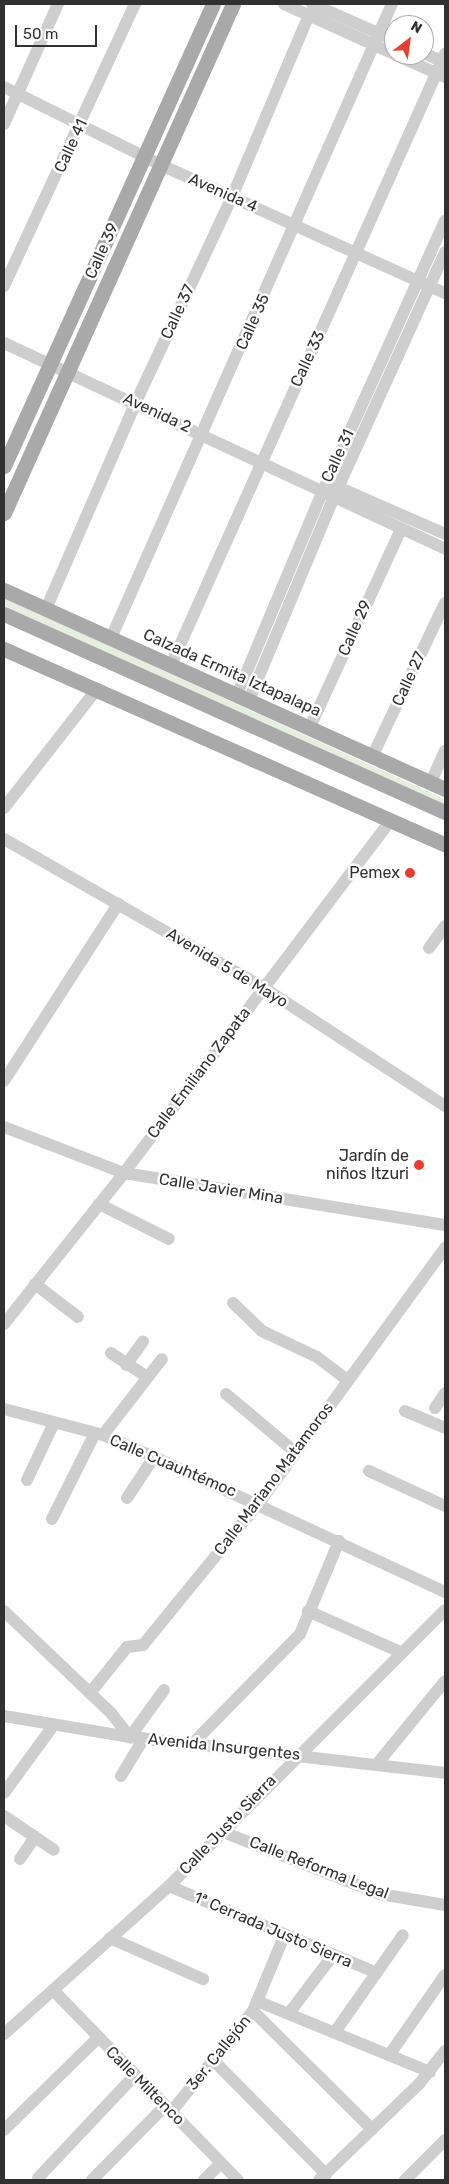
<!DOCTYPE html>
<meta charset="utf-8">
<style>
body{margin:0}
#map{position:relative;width:449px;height:2184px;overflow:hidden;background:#fff;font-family:Rubik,sans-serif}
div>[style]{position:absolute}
.green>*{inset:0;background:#e5eedf}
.minor>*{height:12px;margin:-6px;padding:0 6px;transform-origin:6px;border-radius:6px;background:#cecece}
.major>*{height:15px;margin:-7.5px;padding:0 7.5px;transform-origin:7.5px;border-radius:7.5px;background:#a9a9a9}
.dots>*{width:14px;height:14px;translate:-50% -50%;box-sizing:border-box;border:2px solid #fff;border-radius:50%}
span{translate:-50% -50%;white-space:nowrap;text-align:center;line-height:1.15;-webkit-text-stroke:5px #fff;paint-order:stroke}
.street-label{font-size:16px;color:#313131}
.poi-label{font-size:16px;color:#313131}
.right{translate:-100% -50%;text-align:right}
.frame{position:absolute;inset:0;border:5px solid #313131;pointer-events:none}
.north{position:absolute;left:384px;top:15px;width:50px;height:50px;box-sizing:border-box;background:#fff;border:1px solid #adadad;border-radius:50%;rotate:30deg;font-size:14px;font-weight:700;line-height:20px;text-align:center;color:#313131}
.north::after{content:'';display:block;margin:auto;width:18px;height:22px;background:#e93d32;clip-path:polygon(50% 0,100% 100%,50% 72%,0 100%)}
.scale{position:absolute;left:15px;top:25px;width:82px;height:22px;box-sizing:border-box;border:2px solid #313131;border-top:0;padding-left:6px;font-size:15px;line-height:18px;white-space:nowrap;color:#313131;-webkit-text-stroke:4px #fff;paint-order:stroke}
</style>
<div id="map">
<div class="green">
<i style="clip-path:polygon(4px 598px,445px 799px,445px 806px,4px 606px)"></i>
</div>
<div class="minor">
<i style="left:284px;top:4px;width:121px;rotate:24.4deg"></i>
<i style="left:312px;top:4px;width:90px;rotate:23.7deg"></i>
<i style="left:424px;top:53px;width:23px;rotate:25deg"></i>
<i style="left:396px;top:55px;width:54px;rotate:24.2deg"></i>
<i style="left:4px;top:87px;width:175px;rotate:26.4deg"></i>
<i style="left:161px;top:165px;width:312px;rotate:24.3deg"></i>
<i style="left:4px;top:124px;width:132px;rotate:-65.8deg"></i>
<i style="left:4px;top:286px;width:311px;rotate:-65.1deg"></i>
<i style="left:4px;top:343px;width:487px;rotate:25deg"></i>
<i style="left:331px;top:484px;width:124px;rotate:23.7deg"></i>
<i style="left:46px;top:609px;width:223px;rotate:-66.5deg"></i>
<i style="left:135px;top:404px;width:229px;rotate:-64.9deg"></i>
<i style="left:232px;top:197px;width:198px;rotate:-67.1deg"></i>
<i style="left:111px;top:638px;width:693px;rotate:-66.1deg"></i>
<i style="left:171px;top:665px;width:670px;rotate:-65.85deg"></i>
<i style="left:237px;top:695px;width:219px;rotate:-67.2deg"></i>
<i style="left:322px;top:493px;width:299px;rotate:-65.7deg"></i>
<i style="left:249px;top:700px;width:218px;rotate:-67.3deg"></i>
<i style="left:333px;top:499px;width:271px;rotate:-65.6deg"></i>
<i style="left:310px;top:727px;width:218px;rotate:-65.3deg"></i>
<i style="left:373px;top:755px;width:168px;rotate:-64.7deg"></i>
<i style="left:431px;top:782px;width:34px;rotate:-66deg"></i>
<i style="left:4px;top:808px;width:151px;rotate:-52deg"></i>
<i style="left:4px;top:839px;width:300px;rotate:29.8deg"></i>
<i style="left:264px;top:988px;width:216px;rotate:33.1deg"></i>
<i style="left:429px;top:948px;width:27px;rotate:-54deg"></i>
<i style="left:4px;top:1081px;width:211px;rotate:-57.2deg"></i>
<i style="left:4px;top:1127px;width:129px;rotate:21deg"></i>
<i style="left:124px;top:1173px;width:325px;rotate:9.2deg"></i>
<i style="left:99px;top:1204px;width:78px;rotate:26.6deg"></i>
<i style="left:35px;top:1284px;width:54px;rotate:37.5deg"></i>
<i style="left:233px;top:1303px;width:40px;rotate:44deg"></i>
<i style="left:262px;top:1331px;width:61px;rotate:25.3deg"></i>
<i style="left:317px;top:1357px;width:39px;rotate:37deg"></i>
<i style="left:4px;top:1324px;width:193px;rotate:-51.5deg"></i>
<i style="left:124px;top:1173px;width:443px;rotate:-52.9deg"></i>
<i style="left:111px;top:1353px;width:43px;rotate:33.7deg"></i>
<i style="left:126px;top:1365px;width:29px;rotate:-54deg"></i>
<i style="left:226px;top:1394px;width:90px;rotate:40deg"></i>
<i style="left:435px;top:1408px;width:18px;rotate:-56deg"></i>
<i style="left:4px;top:1409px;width:102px;rotate:14.7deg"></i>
<i style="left:103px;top:1435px;width:56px;rotate:23.3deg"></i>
<i style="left:154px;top:1457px;width:321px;rotate:24.9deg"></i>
<i style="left:405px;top:1411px;width:43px;rotate:23deg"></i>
<i style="left:103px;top:1435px;width:96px;rotate:-52.2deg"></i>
<i style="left:369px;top:1471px;width:84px;rotate:24.7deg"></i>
<i style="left:27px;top:1480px;width:63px;rotate:-64.7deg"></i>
<i style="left:127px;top:1498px;width:49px;rotate:-56.6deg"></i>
<i style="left:52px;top:1519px;width:96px;rotate:-63.4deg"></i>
<i style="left:4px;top:1611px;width:148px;rotate:43.6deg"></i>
<i style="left:111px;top:1713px;width:31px;rotate:52deg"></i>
<i style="left:130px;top:1737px;width:58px;rotate:-54.1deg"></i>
<i style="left:308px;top:1611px;width:101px;rotate:24deg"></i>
<i style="left:90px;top:1693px;width:59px;rotate:-51.2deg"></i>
<i style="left:127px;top:1647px;width:16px;rotate:-7deg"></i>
<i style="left:143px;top:1645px;width:183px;rotate:-50.8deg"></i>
<i style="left:259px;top:1503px;width:316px;rotate:-53.9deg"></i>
<i style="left:4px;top:1716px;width:128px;rotate:9.5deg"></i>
<i style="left:130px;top:1737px;width:317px;rotate:6.5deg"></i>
<i style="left:194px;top:1742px;width:151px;rotate:-45.5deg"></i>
<i style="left:300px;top:1634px;width:101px;rotate:-67.2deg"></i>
<i style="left:377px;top:1764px;width:107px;rotate:-50.7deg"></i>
<i style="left:121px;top:1776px;width:44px;rotate:-58.8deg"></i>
<i style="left:4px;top:1793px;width:83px;rotate:-53.8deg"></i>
<i style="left:4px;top:1816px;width:60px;rotate:34.2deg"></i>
<i style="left:223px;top:1832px;width:169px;rotate:21.5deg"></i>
<i style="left:380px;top:1894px;width:66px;rotate:9.6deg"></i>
<i style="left:20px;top:1859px;width:27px;rotate:-56deg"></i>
<i style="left:169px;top:1886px;width:225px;rotate:22.7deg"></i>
<i style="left:110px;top:1938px;width:102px;rotate:23.8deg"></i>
<i style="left:53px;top:1990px;width:265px;rotate:45.8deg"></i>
<i style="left:257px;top:2001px;width:187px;rotate:22.3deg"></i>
<i style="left:253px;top:2011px;width:168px;rotate:44.8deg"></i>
<i style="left:290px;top:2012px;width:71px;rotate:-53deg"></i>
<i style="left:335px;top:2032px;width:118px;rotate:-55deg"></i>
<i style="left:4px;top:2034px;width:222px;rotate:-41.9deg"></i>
<i style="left:169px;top:1886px;width:390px;rotate:-45deg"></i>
<i style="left:390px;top:2054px;width:96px;rotate:-55.2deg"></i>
<i style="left:212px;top:2059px;width:162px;rotate:45.3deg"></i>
<i style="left:171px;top:2112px;width:130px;rotate:-50.9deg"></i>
<i style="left:253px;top:2011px;width:81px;rotate:-67.5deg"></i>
<i style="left:4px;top:2130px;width:130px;rotate:-44.4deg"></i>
<i style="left:38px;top:2178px;width:141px;rotate:-46.7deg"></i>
<i style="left:92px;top:2180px;width:104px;rotate:-45.4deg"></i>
<i style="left:204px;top:2180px;width:24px;rotate:-45deg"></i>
<i style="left:319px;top:2180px;width:139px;rotate:-43.8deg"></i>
<i style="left:419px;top:2084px;width:42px;rotate:-51.8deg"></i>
<i style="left:405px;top:2180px;width:57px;rotate:-45deg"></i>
</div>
<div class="major">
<i style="left:4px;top:466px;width:507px;rotate:-65.66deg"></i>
<i style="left:4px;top:513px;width:558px;rotate:-65.78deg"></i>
<i style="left:4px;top:590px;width:484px;rotate:24.3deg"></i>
<i style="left:4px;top:614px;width:483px;rotate:24.2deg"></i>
<i style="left:4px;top:649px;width:482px;rotate:23.9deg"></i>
</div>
<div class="dots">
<i style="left:410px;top:873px;background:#e93d32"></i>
<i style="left:419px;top:1165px;background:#e93d32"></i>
</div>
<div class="street-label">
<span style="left:71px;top:146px;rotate:-65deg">Calle 41</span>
<span style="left:223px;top:193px;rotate:24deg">Avenida 4</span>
<span style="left:102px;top:251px;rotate:-66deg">Calle 39</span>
<span style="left:178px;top:312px;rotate:-65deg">Calle 37</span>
<span style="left:253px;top:322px;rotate:-66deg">Calle 35</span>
<span style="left:308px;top:359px;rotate:-65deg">Calle 33</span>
<span style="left:157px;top:413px;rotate:25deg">Avenida 2</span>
<span style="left:338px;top:456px;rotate:-65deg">Calle 31</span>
<span style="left:355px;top:628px;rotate:-66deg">Calle 29</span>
<span style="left:232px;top:673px;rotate:24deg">Calzada Ermita Iztapalapa</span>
<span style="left:409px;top:679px;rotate:-65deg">Calle 27</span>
<span style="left:227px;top:968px;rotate:31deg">Avenida 5 de Mayo</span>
<span style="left:199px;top:1073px;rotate:-53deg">Calle Emiliano Zapata</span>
<span style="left:221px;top:1189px;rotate:9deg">Calle Javier Mina</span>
<span style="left:173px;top:1466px;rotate:23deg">Calle Cuauhtémoc</span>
<span style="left:274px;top:1479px;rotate:-53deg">Calle Mariano Matamoros</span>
<span style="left:224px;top:1747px;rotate:6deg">Avenida Insurgentes</span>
<span style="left:228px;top:1825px;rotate:-46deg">Calle Justo Sierra</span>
<span style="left:319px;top:1868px;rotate:21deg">Calle Reforma Legal</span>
<span style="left:273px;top:1930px;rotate:23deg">1ª Cerrada Justo Sierra</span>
<span style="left:219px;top:2053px;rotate:-51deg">3er. Callejón</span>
<span style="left:145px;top:2086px;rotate:45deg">Calle Miltenco</span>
</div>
<div class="poi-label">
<span class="right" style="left:400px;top:873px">Pemex</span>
<span class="right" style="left:409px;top:1165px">Jardín de<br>niños Itzuri</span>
</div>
<div class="frame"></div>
<div class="north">N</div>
<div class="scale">50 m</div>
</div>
